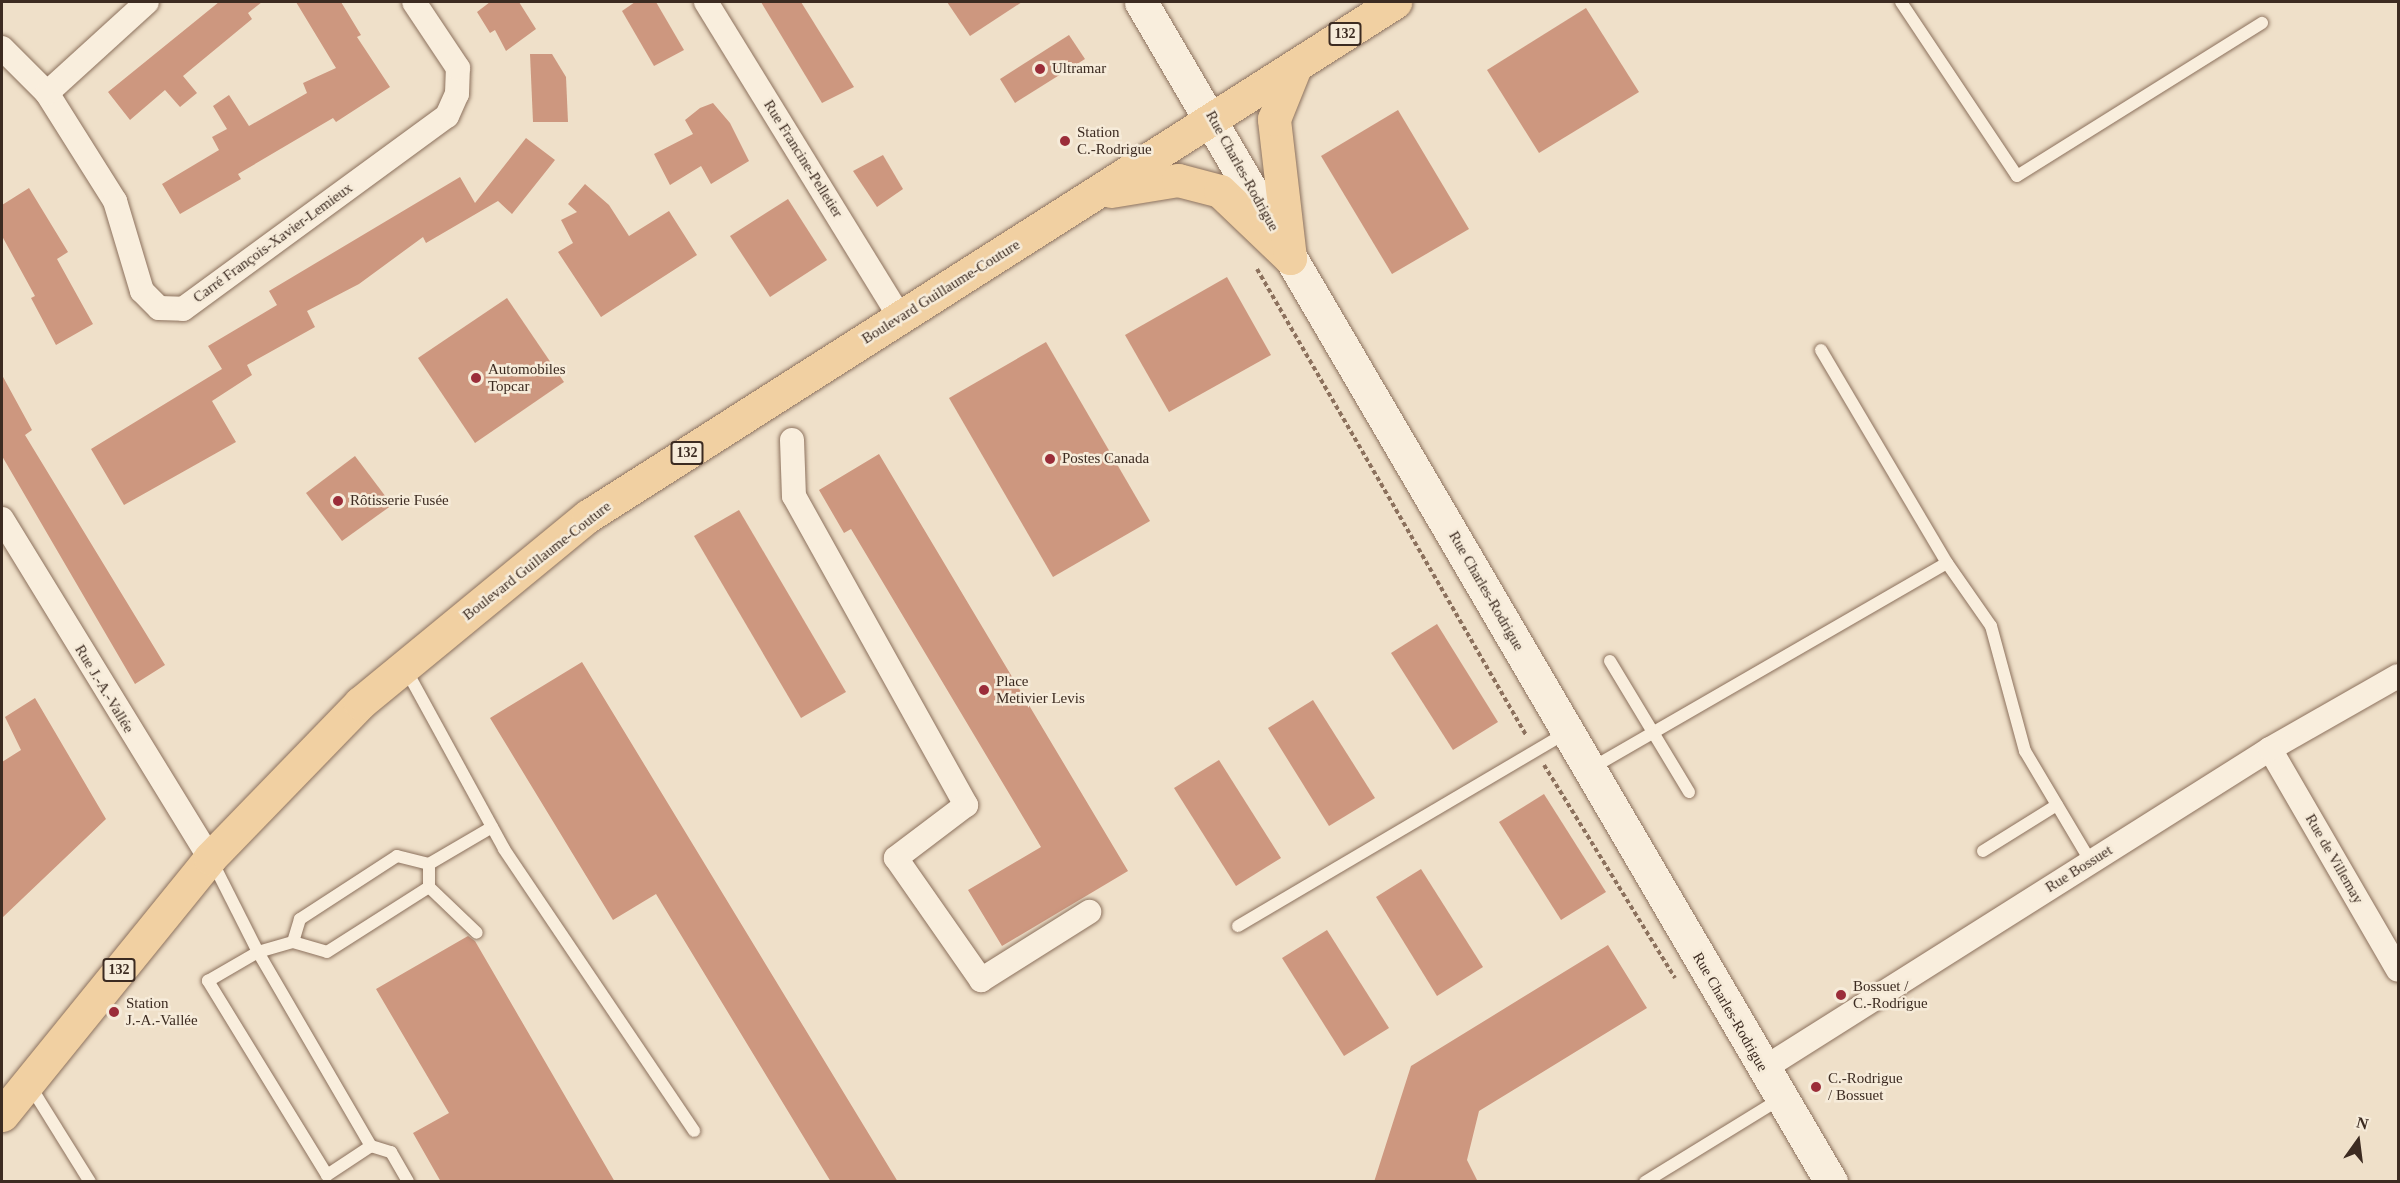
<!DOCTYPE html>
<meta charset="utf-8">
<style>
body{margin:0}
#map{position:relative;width:2400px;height:1183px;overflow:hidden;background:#efe0c9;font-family:Georgia,serif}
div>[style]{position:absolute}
.building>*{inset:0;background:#cd977f}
.path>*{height:4px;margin-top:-2px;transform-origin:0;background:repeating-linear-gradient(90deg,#8c715d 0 4.5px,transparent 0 7.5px)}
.roads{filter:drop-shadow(0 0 2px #8c715d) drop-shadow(0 0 2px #8c715d)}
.lane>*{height:12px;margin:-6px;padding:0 6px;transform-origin:6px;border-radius:6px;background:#f9eedd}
.street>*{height:24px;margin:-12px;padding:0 12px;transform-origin:12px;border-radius:12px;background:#f9eedd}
.secondary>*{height:33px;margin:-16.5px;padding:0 16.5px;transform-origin:16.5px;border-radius:16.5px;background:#f9eedd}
.primary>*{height:33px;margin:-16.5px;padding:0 16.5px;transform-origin:16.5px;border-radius:16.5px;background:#f1d0a2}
.dots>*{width:16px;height:16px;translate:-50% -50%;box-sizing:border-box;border:3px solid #f6ebd9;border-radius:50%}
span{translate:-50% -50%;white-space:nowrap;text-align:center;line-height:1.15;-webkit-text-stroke:5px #f6ebd9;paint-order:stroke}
.shield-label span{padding:2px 4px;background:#f6ebd9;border:2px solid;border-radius:4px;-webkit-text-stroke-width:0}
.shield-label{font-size:14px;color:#3c2b21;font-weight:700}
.poi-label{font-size:15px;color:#3c2b21}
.left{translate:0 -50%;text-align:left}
.street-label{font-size:15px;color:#3c2b21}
.frame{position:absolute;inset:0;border:3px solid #3c2b21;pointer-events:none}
.north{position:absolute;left:2328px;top:1111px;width:60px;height:60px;-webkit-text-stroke:4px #f6ebd9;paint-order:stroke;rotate:14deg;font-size:16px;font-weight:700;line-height:24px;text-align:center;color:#3c2b21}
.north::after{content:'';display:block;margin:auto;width:21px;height:27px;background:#3c2b21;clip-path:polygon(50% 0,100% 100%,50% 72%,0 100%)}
</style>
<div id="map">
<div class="building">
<i style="clip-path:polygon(219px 2px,262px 2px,248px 13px,252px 19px,183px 76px,197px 93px,180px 107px,165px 90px,130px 120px,108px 92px)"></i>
<i style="clip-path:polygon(296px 2px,341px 2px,361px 35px,357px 37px,390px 87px,336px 122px,333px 118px,238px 174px,241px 179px,180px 214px,162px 184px,219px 150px,212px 137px,227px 129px,213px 106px,229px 95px,249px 126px,307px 93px,303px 83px,336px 68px)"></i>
<i style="clip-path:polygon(490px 2px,519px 2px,536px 29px,506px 51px,495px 30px,490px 33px,477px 12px)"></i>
<i style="clip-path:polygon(635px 2px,656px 2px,684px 50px,654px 66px,622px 11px)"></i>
<i style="clip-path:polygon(761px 2px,801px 2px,854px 87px,822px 103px)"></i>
<i style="clip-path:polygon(947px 2px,1022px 2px,970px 36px)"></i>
<i style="clip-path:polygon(1586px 8px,1639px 92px,1539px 153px,1487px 70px)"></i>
<i style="clip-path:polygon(1069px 35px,1085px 59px,1015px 103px,1000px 79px)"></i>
<i style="clip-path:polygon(530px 54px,552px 54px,566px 77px,568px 122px,533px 122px)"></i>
<i style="clip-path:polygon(713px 103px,730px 123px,749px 161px,711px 184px,701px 166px,670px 185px,654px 154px,693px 134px,685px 120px,700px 108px)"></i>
<i style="clip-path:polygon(1398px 110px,1469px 229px,1392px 274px,1321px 156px)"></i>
<i style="clip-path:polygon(526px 138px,555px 160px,512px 214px,498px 201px,426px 243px,423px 237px,359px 284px,307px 311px,315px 327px,247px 365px,252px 375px,212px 401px,236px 442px,124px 505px,91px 449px,222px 369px,208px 346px,277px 305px,269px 291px,460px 177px,475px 203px)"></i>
<i style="clip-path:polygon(883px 155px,903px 189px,877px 207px,853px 171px)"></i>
<i style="clip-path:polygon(585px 184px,609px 205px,629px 236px,669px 211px,697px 255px,601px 317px,558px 252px,573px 243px,561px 220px,577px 212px,568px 204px)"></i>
<i style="clip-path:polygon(29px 188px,68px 252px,57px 259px,93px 324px,56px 345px,31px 298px,35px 296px,2px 236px,2px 205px)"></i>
<i style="clip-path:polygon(788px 199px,827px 260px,770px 297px,730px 236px)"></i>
<i style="clip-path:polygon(1227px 277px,1271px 355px,1169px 412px,1125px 335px)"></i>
<i style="clip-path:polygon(507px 298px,564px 382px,475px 443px,418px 358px)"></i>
<i style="clip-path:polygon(1046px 342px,1150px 521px,1053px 577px,949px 398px)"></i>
<i style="clip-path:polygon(2px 375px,32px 430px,25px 435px,165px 665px,135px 684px,2px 456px)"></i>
<i style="clip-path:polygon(879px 454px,1128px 871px,1002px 946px,968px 890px,1041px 847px,851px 529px,844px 533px,819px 490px)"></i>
<i style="clip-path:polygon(355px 456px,392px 505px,342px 541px,306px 493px)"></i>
<i style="clip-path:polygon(739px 510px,846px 692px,801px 718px,694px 536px)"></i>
<i style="clip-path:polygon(1437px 624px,1498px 722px,1453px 750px,1391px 653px)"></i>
<i style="clip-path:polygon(582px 662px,898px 1182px,831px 1182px,656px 894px,613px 920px,490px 718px)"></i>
<i style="clip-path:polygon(35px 698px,106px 819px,2px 918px,2px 762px,21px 750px,5px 717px)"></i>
<i style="clip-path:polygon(1313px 700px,1375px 798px,1329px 826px,1268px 728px)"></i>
<i style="clip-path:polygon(1219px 760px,1281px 858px,1236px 886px,1174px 788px)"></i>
<i style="clip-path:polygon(1544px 794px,1606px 892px,1561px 920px,1499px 822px)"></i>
<i style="clip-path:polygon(1421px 869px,1483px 967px,1437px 996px,1376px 897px)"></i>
<i style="clip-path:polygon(1327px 930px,1389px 1028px,1344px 1056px,1282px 958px)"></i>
<i style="clip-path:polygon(468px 936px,475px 941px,615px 1182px,441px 1182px,413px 1133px,449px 1113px,376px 989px)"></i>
<i style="clip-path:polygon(1608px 945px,1647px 1008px,1479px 1111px,1467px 1160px,1478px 1182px,1374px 1182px,1411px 1066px)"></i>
</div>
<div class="path">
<i style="left:1257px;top:269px;width:538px;rotate:60deg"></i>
<i style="left:1544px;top:765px;width:250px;rotate:58.4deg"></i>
</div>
<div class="roads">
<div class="lane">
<i style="left:1901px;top:2px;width:209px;rotate:56.3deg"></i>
<i style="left:2017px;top:176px;width:289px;rotate:-32deg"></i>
<i style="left:1821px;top:350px;width:247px;rotate:59.4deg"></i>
<i style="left:1947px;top:563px;width:77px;rotate:55.1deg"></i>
<i style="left:1991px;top:626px;width:130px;rotate:74.8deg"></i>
<i style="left:2025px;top:751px;width:129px;rotate:59.3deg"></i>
<i style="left:1610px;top:661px;width:153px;rotate:58.9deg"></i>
<i style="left:405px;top:668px;width:206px;rotate:61.3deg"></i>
<i style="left:504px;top:849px;width:340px;rotate:56deg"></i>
<i style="left:1590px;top:769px;width:412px;rotate:-30deg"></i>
<i style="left:1983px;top:851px;width:87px;rotate:-31.9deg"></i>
<i style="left:212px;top:861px;width:102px;rotate:63.2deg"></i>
<i style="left:258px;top:952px;width:225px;rotate:59.8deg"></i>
<i style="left:371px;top:1146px;width:53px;rotate:146.6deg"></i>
<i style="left:327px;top:1175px;width:228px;rotate:-121.5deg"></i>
<i style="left:208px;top:981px;width:58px;rotate:-30.1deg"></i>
<i style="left:258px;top:952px;width:36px;rotate:-16deg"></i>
<i style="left:293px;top:942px;width:35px;rotate:16deg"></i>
<i style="left:327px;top:952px;width:121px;rotate:-32.5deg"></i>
<i style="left:429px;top:887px;width:23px;rotate:-90deg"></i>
<i style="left:429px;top:864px;width:33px;rotate:-166deg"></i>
<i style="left:397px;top:856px;width:116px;rotate:147deg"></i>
<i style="left:300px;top:919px;width:24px;rotate:107deg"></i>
<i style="left:429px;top:864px;width:73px;rotate:-30.4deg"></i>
<i style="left:429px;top:887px;width:66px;rotate:43.8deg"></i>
<i style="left:1238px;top:926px;width:382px;rotate:-30.5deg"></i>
<i style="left:29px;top:1084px;width:115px;rotate:58.1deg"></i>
<i style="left:371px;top:1146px;width:21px;rotate:17deg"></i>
<i style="left:391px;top:1152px;width:34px;rotate:60deg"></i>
<i style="left:1645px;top:1182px;width:158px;rotate:-31.6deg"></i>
</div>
<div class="street">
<i style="left:706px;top:2px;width:370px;rotate:58.4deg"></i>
<i style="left:2px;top:48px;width:64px;rotate:45deg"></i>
<i style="left:47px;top:93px;width:128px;rotate:57.8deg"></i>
<i style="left:115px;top:201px;width:94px;rotate:73.3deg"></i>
<i style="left:142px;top:291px;width:24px;rotate:45deg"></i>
<i style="left:159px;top:308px;width:24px;rotate:2deg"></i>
<i style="left:183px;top:309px;width:327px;rotate:-36.2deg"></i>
<i style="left:447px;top:116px;width:24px;rotate:-66deg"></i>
<i style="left:457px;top:94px;width:26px;rotate:-88deg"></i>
<i style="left:458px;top:68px;width:79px;rotate:-123.7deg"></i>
<i style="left:47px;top:93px;width:135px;rotate:-42.3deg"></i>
<i style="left:792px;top:440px;width:56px;rotate:88deg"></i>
<i style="left:794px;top:496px;width:354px;rotate:60.9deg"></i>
<i style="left:966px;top:805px;width:88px;rotate:142.9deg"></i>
<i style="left:896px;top:858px;width:149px;rotate:55.1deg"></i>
<i style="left:981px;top:980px;width:128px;rotate:-32.2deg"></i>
<i style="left:2px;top:519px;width:398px;rotate:58.5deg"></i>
<i style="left:2270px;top:749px;width:255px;rotate:59.9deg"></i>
<i style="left:1763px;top:1069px;width:600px;rotate:-32.26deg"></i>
<i style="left:2270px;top:749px;width:147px;rotate:-29.7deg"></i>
</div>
<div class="secondary">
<i style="left:1141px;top:2px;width:1367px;rotate:59.68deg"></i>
</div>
<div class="primary">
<i style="left:1111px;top:191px;width:68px;rotate:-9.3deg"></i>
<i style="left:1178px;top:180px;width:43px;rotate:14.7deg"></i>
<i style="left:1220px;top:191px;width:97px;rotate:43.7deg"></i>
<i style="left:1290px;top:258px;width:140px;rotate:-96.6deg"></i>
<i style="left:1274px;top:119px;width:56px;rotate:-68deg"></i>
<i style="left:2px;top:1115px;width:331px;rotate:-51deg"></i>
<i style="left:210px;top:858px;width:216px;rotate:-45.9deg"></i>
<i style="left:360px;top:703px;width:295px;rotate:-39.4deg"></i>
<i style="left:588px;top:516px;width:957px;rotate:-32.49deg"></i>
</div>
</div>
<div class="dots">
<i style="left:1040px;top:69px;background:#9b2d39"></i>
<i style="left:1065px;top:141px;background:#9b2d39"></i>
<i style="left:476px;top:378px;background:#9b2d39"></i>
<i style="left:1050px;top:459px;background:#9b2d39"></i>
<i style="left:338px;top:501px;background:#9b2d39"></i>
<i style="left:984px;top:690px;background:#9b2d39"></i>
<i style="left:1841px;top:995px;background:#9b2d39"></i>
<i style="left:114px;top:1012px;background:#9b2d39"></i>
<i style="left:1816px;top:1087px;background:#9b2d39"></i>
</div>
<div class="shield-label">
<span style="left:1345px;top:34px">132</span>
<span style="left:687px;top:453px">132</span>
<span style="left:119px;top:970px">132</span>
</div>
<div class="poi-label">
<span class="left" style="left:1052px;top:69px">Ultramar</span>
<span class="left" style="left:1077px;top:141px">Station<br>C.-Rodrigue</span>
<span class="left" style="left:488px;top:378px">Automobiles<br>Topcar</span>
<span class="left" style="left:1062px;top:459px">Postes Canada</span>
<span class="left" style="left:350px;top:501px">Rôtisserie Fusée</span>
<span class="left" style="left:996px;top:690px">Place<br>Metivier Levis</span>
<span class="left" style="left:1853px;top:995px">Bossuet /<br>C.-Rodrigue</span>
<span class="left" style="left:126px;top:1012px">Station<br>J.-A.-Vallée</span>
<span class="left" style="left:1828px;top:1087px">C.-Rodrigue<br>/ Bossuet</span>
</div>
<div class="street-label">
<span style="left:803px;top:159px;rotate:58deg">Rue Francine-Pelletier</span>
<span style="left:1242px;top:171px;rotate:61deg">Rue Charles-Rodrigue</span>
<span style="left:273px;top:243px;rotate:-36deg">Carré François-Xavier-Lemieux</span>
<span style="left:941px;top:292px;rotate:-32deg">Boulevard Guillaume-Couture</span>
<span style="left:537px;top:561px;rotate:-38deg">Boulevard Guillaume-Couture</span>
<span style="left:1486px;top:591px;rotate:60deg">Rue Charles-Rodrigue</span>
<span style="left:104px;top:689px;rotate:59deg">Rue J.-A.-Vallée</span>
<span style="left:2334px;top:859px;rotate:60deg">Rue de Villemay</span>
<span style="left:2079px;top:869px;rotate:-32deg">Rue Bossuet</span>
<span style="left:1730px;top:1012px;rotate:60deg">Rue Charles-Rodrigue</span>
</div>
<div class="frame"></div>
<div class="north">N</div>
</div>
